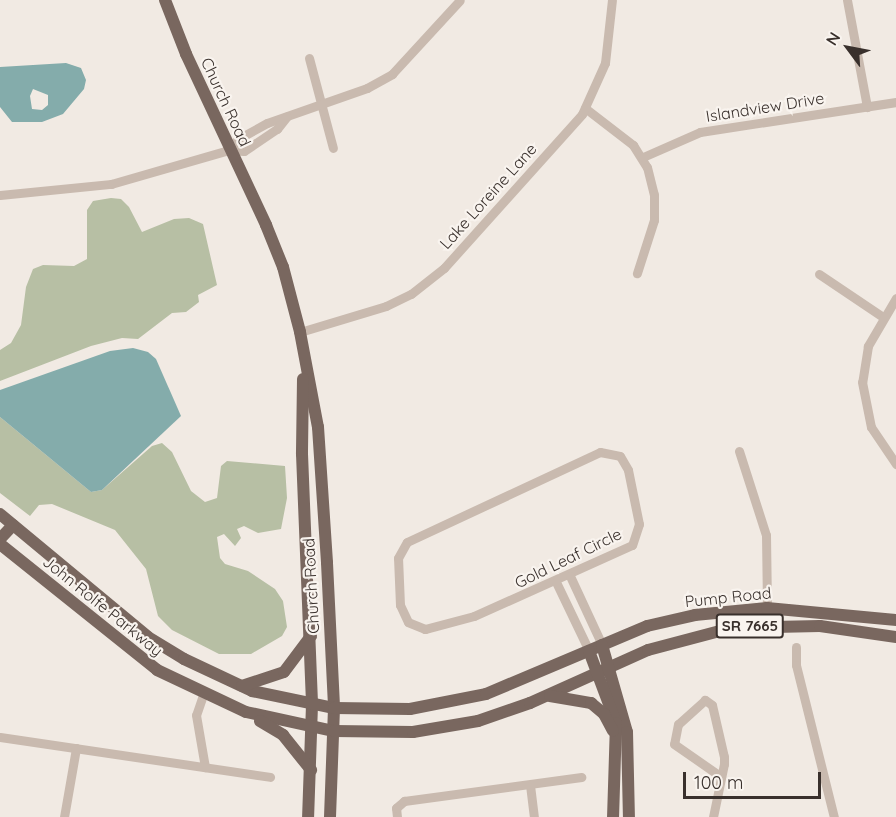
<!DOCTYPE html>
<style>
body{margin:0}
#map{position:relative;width:896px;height:817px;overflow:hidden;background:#f1eae3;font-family:Quicksand,sans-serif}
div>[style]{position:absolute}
.green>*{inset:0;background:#b7bfa4}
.water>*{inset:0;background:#84acab}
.minor>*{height:9px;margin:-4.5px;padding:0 4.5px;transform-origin:4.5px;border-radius:4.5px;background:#c9baaf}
.major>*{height:12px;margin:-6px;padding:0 6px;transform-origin:6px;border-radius:6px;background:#79675f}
span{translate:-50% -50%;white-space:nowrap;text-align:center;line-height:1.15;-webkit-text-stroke:4.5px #f9f4ef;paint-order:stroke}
.shield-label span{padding:2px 4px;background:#f9f4ef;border:2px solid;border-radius:4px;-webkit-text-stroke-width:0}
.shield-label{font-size:15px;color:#39302c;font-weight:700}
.street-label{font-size:16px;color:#39302c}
.north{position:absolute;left:818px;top:18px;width:60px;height:60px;-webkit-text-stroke:4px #f9f4ef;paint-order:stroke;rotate:302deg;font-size:16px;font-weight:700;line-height:24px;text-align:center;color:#39302c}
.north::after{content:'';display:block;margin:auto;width:21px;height:27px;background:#39302c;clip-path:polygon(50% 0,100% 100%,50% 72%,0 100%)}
.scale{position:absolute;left:683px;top:772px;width:138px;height:27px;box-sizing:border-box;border:3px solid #39302c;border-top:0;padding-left:8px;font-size:18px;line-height:21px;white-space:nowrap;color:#39302c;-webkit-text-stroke:4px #f9f4ef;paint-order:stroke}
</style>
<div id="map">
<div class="green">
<i style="clip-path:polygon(111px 198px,121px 199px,129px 207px,142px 232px,174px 219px,189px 218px,203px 224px,217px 285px,198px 295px,199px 302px,186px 312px,172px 313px,138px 339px,122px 338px,91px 346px,0 381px,0 350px,11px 343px,21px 325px,26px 287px,33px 269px,43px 265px,74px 266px,87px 259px,87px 210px,93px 201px)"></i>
<i style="clip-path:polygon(0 417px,91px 492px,102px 490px,152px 446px,162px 443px,172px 452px,191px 491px,205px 502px,217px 498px,221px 466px,227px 461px,285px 466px,287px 498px,281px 529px,258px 533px,244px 526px,237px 529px,241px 538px,235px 546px,224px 534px,217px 537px,220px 558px,225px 564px,248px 571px,275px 589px,283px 601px,287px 627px,282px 636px,251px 654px,219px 654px,172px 630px,158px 616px,146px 569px,115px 530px,52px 504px,39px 505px,30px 516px,0 493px)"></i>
</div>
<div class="water">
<i style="clip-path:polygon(evenodd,66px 63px,81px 68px,86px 80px,84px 89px,63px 114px,42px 122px,12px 122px,0 107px,0 67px,66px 63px,33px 89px,48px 95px,48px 105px,42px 110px,32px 109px,30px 96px,33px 89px)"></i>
<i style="clip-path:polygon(133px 348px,148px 352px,156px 359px,181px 416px,102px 490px,91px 492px,0 417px,0 390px,110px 351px)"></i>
</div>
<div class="minor">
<i style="left:847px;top:0;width:109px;rotate:79.4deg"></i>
<i style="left:309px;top:58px;width:93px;rotate:75.1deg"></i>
<i style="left:585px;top:108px;width:61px;rotate:37.6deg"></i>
<i style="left:633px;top:145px;width:26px;rotate:58deg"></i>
<i style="left:647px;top:167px;width:29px;rotate:76deg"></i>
<i style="left:654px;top:195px;width:25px;rotate:90deg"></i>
<i style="left:654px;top:220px;width:56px;rotate:107.8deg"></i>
<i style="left:229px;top:150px;width:14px;rotate:-51deg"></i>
<i style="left:238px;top:139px;width:33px;rotate:-29deg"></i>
<i style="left:267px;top:123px;width:106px;rotate:-19.3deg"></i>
<i style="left:367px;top:88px;width:29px;rotate:-29deg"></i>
<i style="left:392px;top:74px;width:100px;rotate:-47.4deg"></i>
<i style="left:643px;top:157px;width:62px;rotate:-23.7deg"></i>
<i style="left:700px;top:132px;width:198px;rotate:-8.7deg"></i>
<i style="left:0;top:195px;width:112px;rotate:-5.7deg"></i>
<i style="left:111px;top:184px;width:123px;rotate:-16.1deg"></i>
<i style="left:229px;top:150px;width:15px;rotate:4deg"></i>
<i style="left:244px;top:151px;width:40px;rotate:-34deg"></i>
<i style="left:277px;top:129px;width:16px;rotate:-52deg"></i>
<i style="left:819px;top:274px;width:77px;rotate:33.9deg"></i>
<i style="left:896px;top:298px;width:56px;rotate:120.3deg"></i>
<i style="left:868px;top:346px;width:36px;rotate:99deg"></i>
<i style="left:862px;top:382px;width:46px;rotate:78.7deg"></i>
<i style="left:871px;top:427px;width:45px;rotate:56deg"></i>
<i style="left:300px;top:332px;width:90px;rotate:-16.8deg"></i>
<i style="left:386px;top:306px;width:28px;rotate:-26deg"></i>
<i style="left:411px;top:294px;width:42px;rotate:-38.2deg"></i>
<i style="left:444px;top:268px;width:207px;rotate:-48.1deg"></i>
<i style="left:582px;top:114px;width:56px;rotate:-65.7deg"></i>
<i style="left:605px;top:63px;width:63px;rotate:-83.7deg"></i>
<i style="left:739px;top:451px;width:88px;rotate:72.2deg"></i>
<i style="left:766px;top:535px;width:73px;rotate:89.2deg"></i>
<i style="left:600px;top:452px;width:20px;rotate:11deg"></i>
<i style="left:620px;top:456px;width:16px;rotate:60deg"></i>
<i style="left:628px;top:470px;width:55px;rotate:78.5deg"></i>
<i style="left:639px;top:524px;width:22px;rotate:108deg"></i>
<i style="left:632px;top:545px;width:173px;rotate:155.8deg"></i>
<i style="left:474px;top:616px;width:51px;rotate:165.1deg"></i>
<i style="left:425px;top:629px;width:18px;rotate:-158deg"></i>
<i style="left:408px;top:622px;width:19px;rotate:-115deg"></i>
<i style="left:400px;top:605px;width:47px;rotate:-92.4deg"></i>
<i style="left:398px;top:558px;width:18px;rotate:-61deg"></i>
<i style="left:407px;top:542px;width:213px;rotate:-25deg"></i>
<i style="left:570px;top:576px;width:76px;rotate:65.1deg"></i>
<i style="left:556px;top:582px;width:76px;rotate:64.4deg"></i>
<i style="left:796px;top:647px;width:18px;rotate:90deg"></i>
<i style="left:796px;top:665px;width:157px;rotate:76deg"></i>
<i style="left:203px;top:695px;width:21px;rotate:109deg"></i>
<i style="left:196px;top:715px;width:53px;rotate:80.2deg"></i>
<i style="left:0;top:737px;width:273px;rotate:8.4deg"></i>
<i style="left:530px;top:785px;width:32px;rotate:83deg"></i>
<i style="left:64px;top:817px;width:70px;rotate:-80.1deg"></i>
<i style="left:397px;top:817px;width:9px;rotate:-96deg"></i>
<i style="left:396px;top:808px;width:11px;rotate:-41deg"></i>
<i style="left:404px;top:801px;width:179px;rotate:-7.7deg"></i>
<i style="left:713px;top:817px;width:54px;rotate:-78.3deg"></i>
<i style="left:724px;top:764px;width:7px;rotate:-90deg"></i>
<i style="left:724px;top:757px;width:53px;rotate:-103deg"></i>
<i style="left:712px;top:705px;width:9px;rotate:-144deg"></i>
<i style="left:705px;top:700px;width:36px;rotate:138deg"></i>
<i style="left:678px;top:724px;width:20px;rotate:101deg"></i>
<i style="left:674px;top:744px;width:56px;rotate:34.8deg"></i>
</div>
<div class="major">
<i style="left:165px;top:0;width:58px;rotate:68.7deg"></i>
<i style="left:186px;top:54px;width:189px;rotate:64.9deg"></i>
<i style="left:266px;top:225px;width:45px;rotate:68deg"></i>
<i style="left:283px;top:267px;width:67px;rotate:75.3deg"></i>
<i style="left:300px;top:332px;width:97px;rotate:79.3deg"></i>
<i style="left:318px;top:427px;width:136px;rotate:86.2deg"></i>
<i style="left:327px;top:563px;width:145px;rotate:87.2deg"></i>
<i style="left:334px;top:708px;width:109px;rotate:92.1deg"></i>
<i style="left:303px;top:379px;width:75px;rotate:90.8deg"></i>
<i style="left:302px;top:454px;width:251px;rotate:87.7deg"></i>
<i style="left:312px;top:705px;width:112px;rotate:92deg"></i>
<i style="left:0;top:514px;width:192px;rotate:39.7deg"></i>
<i style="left:148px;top:637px;width:42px;rotate:31.4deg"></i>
<i style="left:184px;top:659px;width:75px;rotate:25.2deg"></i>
<i style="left:252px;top:691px;width:84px;rotate:11.7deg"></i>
<i style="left:334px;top:708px;width:76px;rotate:0.8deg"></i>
<i style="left:410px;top:709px;width:77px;rotate:-11.2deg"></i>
<i style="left:486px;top:694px;width:175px;rotate:-22.9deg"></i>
<i style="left:647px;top:626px;width:49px;rotate:-12.9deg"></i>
<i style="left:695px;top:615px;width:72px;rotate:-5.6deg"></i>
<i style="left:767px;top:608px;width:130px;rotate:5.3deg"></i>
<i style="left:0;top:539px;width:19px;rotate:-47deg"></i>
<i style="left:0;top:544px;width:201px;rotate:38.7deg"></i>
<i style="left:157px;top:670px;width:98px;rotate:25.3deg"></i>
<i style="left:246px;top:712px;width:90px;rotate:12.2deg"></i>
<i style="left:334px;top:731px;width:79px;rotate:0.7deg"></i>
<i style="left:413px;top:732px;width:66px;rotate:-9.6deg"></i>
<i style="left:478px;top:721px;width:55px;rotate:-19.1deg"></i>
<i style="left:530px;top:703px;width:129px;rotate:-24.2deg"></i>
<i style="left:648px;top:650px;width:86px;rotate:-14.8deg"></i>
<i style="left:731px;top:628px;width:89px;rotate:-1.3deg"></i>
<i style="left:820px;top:626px;width:77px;rotate:8.2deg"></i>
<i style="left:602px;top:645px;width:91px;rotate:74deg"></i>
<i style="left:627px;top:732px;width:85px;rotate:88.7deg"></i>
<i style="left:589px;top:651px;width:77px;rotate:69.4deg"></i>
<i style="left:616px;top:723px;width:94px;rotate:91.8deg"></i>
<i style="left:242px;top:686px;width:44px;rotate:-18.4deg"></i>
<i style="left:284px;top:672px;width:45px;rotate:-53.1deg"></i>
<i style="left:550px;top:696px;width:42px;rotate:9.7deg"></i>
<i style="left:591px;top:703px;width:17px;rotate:40deg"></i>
<i style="left:604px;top:714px;width:19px;rotate:62deg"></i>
<i style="left:260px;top:721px;width:27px;rotate:31deg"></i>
<i style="left:283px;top:735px;width:45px;rotate:51.3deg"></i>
</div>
<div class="shield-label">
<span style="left:750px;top:626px">SR 7665</span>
</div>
<div class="street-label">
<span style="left:226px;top:102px;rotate:65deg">Church Road</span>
<span style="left:765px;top:107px;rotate:-9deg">Islandview Drive</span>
<span style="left:488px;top:196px;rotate:-48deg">Lake Loreine Lane</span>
<span style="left:568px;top:558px;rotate:-26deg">Gold Leaf Circle</span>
<span style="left:311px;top:586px;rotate:-93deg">Church Road</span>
<span style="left:728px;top:597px;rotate:-6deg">Pump Road</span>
<span style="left:103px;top:606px;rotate:39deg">John Rolfe Parkway</span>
</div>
<div class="north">N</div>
<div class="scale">100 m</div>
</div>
